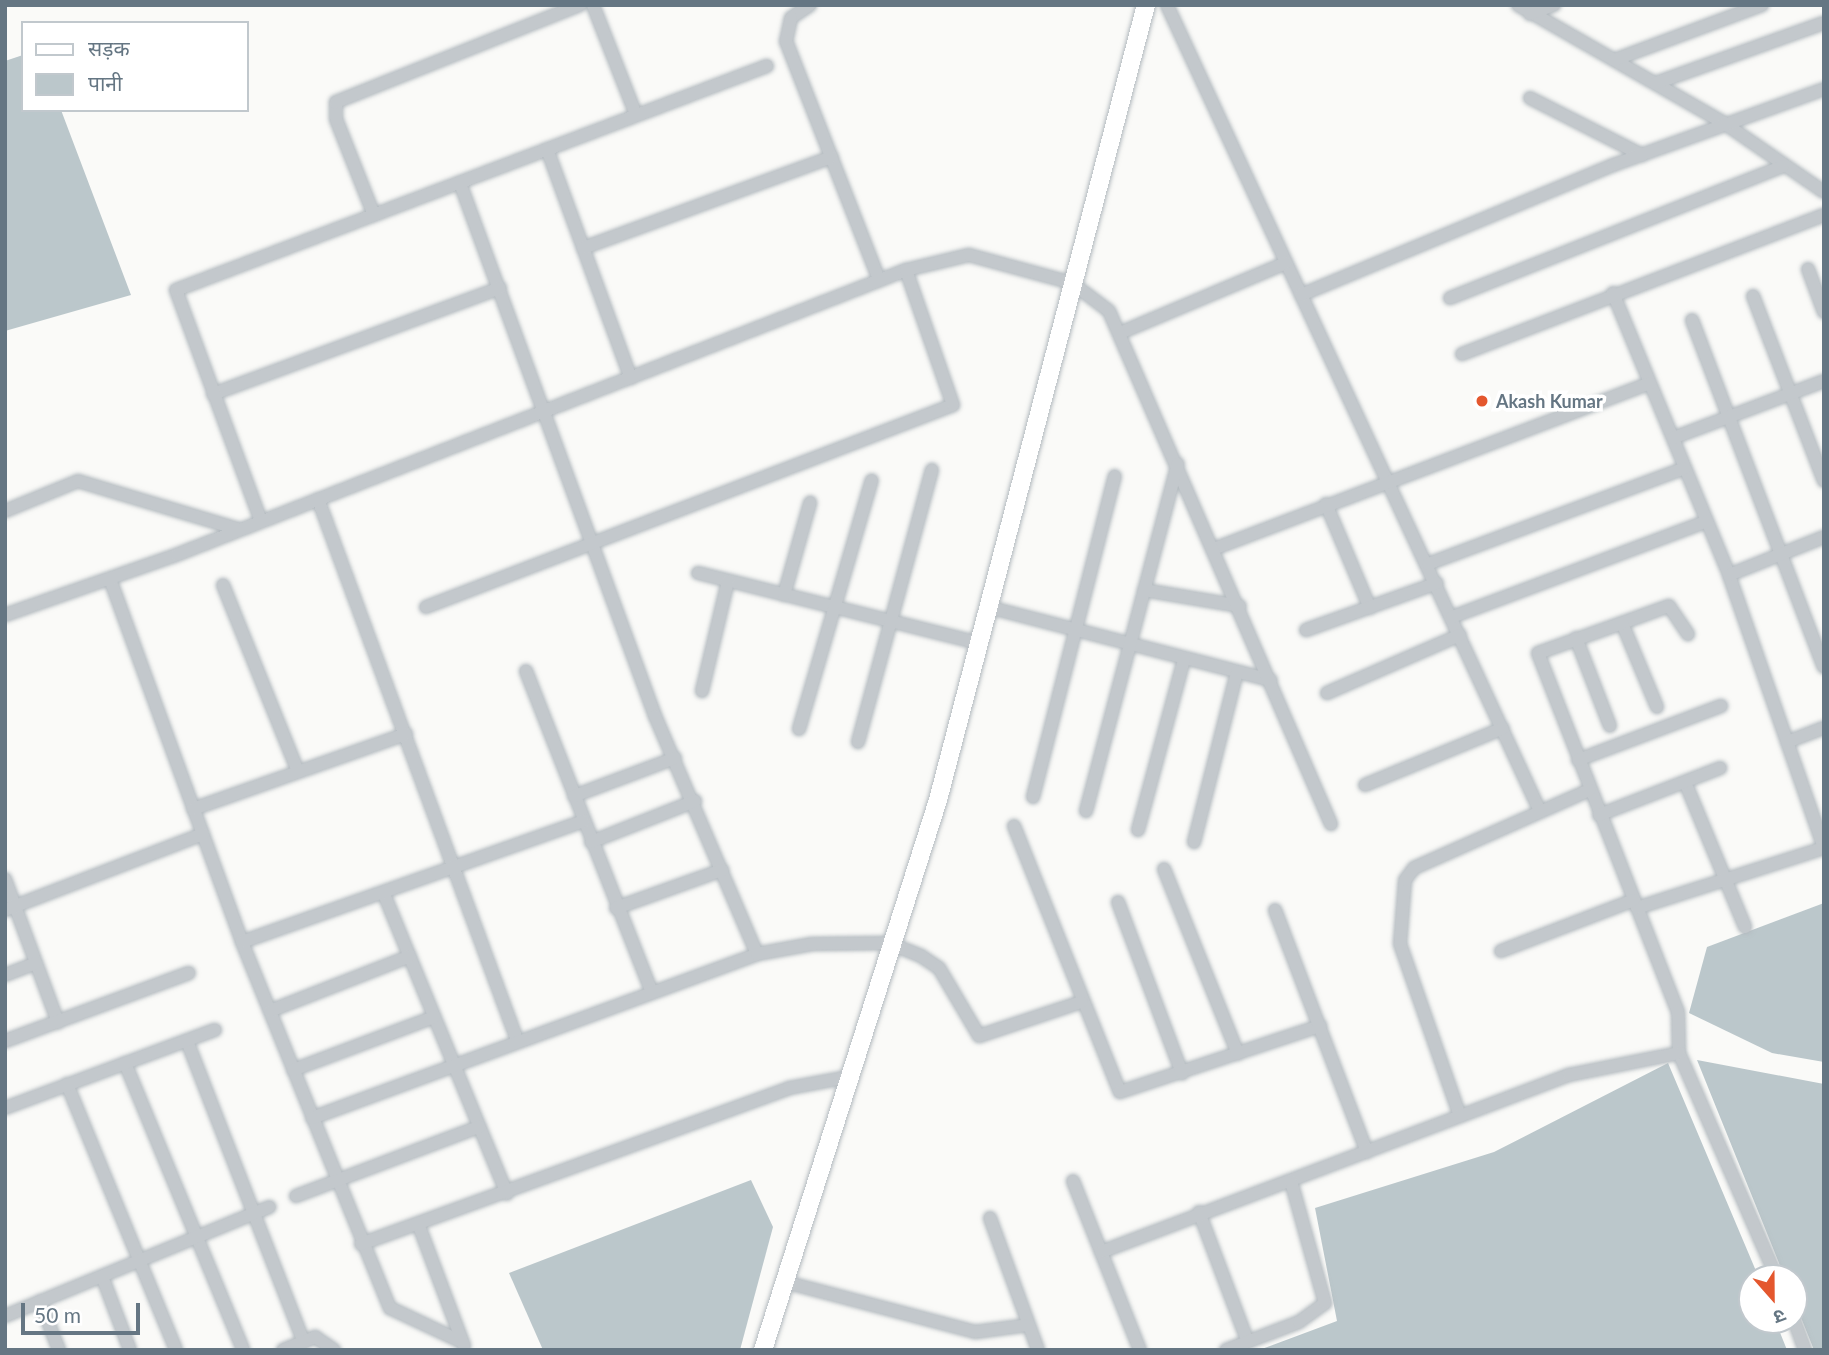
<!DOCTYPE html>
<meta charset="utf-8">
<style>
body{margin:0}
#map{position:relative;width:1829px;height:1355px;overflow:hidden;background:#fafaf8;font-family:Lato,"Noto Sans Devanagari",sans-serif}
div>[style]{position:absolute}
.water>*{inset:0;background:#bbc7cb}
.roads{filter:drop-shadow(0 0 2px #b3babf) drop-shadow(0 0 2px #b3babf)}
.street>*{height:12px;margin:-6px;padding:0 6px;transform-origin:6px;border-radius:6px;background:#c3c8cc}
.secondary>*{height:18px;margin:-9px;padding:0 9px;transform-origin:9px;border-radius:9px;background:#fff}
.dots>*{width:19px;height:19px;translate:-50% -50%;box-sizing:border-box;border:4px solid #fff;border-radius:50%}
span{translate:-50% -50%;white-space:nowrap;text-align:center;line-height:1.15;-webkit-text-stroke:7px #fff;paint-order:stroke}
.poi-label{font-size:18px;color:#657683;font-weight:700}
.left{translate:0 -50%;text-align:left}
.frame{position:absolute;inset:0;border:7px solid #657683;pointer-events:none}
.legend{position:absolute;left:21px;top:21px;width:228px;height:91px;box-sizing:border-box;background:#fff;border:2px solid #c1c8cd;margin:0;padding:9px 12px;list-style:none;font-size:21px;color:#657683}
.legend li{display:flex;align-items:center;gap:14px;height:35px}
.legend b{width:35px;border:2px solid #c1c8cd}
.north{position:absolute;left:1738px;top:1264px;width:70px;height:70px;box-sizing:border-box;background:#fff;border:2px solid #c1c8cd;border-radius:50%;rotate:159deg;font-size:19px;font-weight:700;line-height:28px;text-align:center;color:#657683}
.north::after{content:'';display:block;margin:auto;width:24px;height:32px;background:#e4572e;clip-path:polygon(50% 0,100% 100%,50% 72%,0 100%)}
.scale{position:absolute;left:21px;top:1303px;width:119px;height:32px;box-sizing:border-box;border:4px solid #657683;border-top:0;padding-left:9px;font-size:21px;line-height:24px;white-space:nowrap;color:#657683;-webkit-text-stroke:5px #fff;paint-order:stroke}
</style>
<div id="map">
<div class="water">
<i style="clip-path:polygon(23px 55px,23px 110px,61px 110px,131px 295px,5px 331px,5px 61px)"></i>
<i style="clip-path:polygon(1824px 903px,1824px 1062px,1772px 1053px,1689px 1013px,1707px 947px)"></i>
<i style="clip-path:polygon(1697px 1060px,1824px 1084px,1824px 1350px,1814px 1350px,1794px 1300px,1794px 1278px,1785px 1278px)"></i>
<i style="clip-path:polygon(1668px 1063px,1759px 1278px,1752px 1278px,1752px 1320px,1775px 1320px,1787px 1350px,1259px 1350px,1337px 1321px,1315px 1208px,1494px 1152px)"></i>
<i style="clip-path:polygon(751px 1180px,773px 1227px,740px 1350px,543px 1350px,509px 1273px)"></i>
</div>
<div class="roads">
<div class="street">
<i style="left:593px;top:5px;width:118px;rotate:68.6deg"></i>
<i style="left:810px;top:5px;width:23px;rotate:146deg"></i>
<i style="left:791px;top:18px;width:24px;rotate:102deg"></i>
<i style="left:786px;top:41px;width:256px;rotate:68.7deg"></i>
<i style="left:1167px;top:5px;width:888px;rotate:65.17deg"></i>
<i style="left:1518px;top:5px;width:237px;rotate:29.8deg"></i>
<i style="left:1724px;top:123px;width:121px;rotate:34.6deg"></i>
<i style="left:1530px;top:14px;width:26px;rotate:-21deg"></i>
<i style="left:1614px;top:60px;width:158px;rotate:-20.4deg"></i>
<i style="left:1656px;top:83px;width:178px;rotate:-19.7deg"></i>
<i style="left:1530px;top:98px;width:126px;rotate:27deg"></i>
<i style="left:547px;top:149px;width:244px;rotate:69.9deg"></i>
<i style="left:460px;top:183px;width:568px;rotate:69.9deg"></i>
<i style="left:655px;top:716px;width:259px;rotate:66.8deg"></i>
<i style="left:374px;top:215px;width:103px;rotate:-111.6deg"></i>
<i style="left:336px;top:119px;width:17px;rotate:-90deg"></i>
<i style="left:336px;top:102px;width:263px;rotate:-21.7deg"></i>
<i style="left:583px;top:248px;width:265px;rotate:-20.1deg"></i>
<i style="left:1808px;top:269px;width:46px;rotate:69.6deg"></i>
<i style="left:1613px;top:293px;width:305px;rotate:67.6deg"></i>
<i style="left:1729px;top:575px;width:289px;rotate:70.8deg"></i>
<i style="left:1301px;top:295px;width:338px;rotate:-22.6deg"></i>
<i style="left:1613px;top:165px;width:224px;rotate:-19.8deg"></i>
<i style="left:1753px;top:296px;width:198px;rotate:69deg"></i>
<i style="left:1450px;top:298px;width:358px;rotate:-21.6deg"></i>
<i style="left:1692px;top:320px;width:371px;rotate:69.2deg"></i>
<i style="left:1120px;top:333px;width:180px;rotate:-22.9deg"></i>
<i style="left:1462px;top:354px;width:388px;rotate:-21deg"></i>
<i style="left:213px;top:394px;width:306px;rotate:-20.3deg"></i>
<i style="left:1673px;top:438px;width:161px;rotate:-20.7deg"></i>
<i style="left:318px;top:499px;width:576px;rotate:69.8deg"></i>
<i style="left:1326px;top:504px;width:113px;rotate:67.1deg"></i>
<i style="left:5px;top:511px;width:79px;rotate:-22.3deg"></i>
<i style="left:78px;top:481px;width:167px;rotate:16.7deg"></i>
<i style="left:261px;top:521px;width:246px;rotate:-110.2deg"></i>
<i style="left:176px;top:290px;width:632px;rotate:-20.76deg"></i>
<i style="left:1216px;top:548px;width:464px;rotate:-20.8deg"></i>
<i style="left:1428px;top:564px;width:274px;rotate:-20.5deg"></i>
<i style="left:698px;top:573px;width:290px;rotate:14deg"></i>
<i style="left:1729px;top:575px;width:102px;rotate:-21.8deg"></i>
<i style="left:110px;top:579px;width:386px;rotate:70deg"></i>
<i style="left:242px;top:942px;width:395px;rotate:68deg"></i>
<i style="left:390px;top:1308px;width:80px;rotate:25.3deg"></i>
<i style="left:223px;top:585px;width:201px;rotate:68.1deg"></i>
<i style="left:1144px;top:590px;width:97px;rotate:9.5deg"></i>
<i style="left:784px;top:595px;width:96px;rotate:-74.2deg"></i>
<i style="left:426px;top:607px;width:564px;rotate:-20.97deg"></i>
<i style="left:953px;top:405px;width:143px;rotate:-109.2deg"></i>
<i style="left:988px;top:607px;width:292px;rotate:14.5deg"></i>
<i style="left:5px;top:615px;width:181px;rotate:-19.3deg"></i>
<i style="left:176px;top:555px;width:784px;rotate:-21.33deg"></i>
<i style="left:906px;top:270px;width:65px;rotate:-13.4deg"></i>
<i style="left:969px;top:255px;width:107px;rotate:15.2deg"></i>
<i style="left:1072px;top:283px;width:46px;rotate:37.1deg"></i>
<i style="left:1109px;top:311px;width:559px;rotate:66.6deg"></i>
<i style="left:1452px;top:617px;width:272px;rotate:-20.6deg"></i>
<i style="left:1622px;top:623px;width:50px;rotate:-19.9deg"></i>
<i style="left:1669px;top:606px;width:34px;rotate:56deg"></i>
<i style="left:1306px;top:630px;width:139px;rotate:-19.7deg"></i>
<i style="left:1576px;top:638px;width:94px;rotate:68.9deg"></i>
<i style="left:526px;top:671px;width:345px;rotate:68.6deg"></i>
<i style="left:702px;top:691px;width:113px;rotate:-76.7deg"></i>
<i style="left:1327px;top:693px;width:145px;rotate:-23.6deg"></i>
<i style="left:1657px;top:707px;width:91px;rotate:-112.6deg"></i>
<i style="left:1622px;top:623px;width:89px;rotate:160.3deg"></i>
<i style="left:1538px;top:653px;width:385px;rotate:68.7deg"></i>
<i style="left:1678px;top:1012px;width:41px;rotate:88.6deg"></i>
<i style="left:1679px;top:1053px;width:245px;rotate:66.5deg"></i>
<i style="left:799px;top:729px;width:259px;rotate:-73.7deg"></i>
<i style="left:858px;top:742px;width:282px;rotate:-74.8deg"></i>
<i style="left:1787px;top:742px;width:40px;rotate:-21deg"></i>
<i style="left:1578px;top:760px;width:153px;rotate:-20.7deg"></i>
<i style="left:1685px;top:782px;width:157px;rotate:67.5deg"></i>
<i style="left:1365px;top:785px;width:149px;rotate:-22.4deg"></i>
<i style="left:574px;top:796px;width:108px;rotate:-20.6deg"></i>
<i style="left:1033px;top:797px;width:331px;rotate:-75.7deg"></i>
<i style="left:193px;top:809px;width:226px;rotate:-19.4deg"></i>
<i style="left:1086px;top:811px;width:359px;rotate:-75.2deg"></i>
<i style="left:1599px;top:815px;width:130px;rotate:-21.2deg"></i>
<i style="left:1014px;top:826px;width:286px;rotate:68.3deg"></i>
<i style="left:1120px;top:1092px;width:211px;rotate:-18.3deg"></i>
<i style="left:1138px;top:830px;width:177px;rotate:-74.9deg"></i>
<i style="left:591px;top:842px;width:112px;rotate:-21.5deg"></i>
<i style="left:1194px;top:842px;width:175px;rotate:-75.8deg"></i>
<i style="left:1164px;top:869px;width:199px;rotate:68.2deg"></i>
<i style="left:5px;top:879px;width:153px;rotate:69.7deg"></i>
<i style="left:384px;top:894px;width:324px;rotate:67.7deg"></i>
<i style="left:1118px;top:902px;width:183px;rotate:69.5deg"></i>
<i style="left:616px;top:908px;width:113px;rotate:-19.7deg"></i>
<i style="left:1637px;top:908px;width:196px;rotate:-17.8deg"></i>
<i style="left:5px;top:910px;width:212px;rotate:-21deg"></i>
<i style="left:1275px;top:910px;width:259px;rotate:69.2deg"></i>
<i style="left:242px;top:942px;width:362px;rotate:-19.5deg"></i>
<i style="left:1501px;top:951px;width:142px;rotate:-21deg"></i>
<i style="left:5px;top:975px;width:33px;rotate:-21deg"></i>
<i style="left:270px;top:1011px;width:150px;rotate:-21.4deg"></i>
<i style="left:5px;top:1041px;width:196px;rotate:-20.3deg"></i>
<i style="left:187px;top:1041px;width:323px;rotate:68.8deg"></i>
<i style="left:125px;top:1063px;width:310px;rotate:67.6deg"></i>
<i style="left:293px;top:1070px;width:151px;rotate:-20.6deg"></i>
<i style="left:67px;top:1084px;width:287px;rotate:67.7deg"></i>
<i style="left:5px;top:1108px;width:224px;rotate:-20.4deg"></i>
<i style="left:1460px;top:1116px;width:182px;rotate:-109.2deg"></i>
<i style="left:1400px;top:944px;width:64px;rotate:-85.5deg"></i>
<i style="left:1405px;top:880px;width:15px;rotate:-53deg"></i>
<i style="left:1414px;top:868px;width:192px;rotate:-24deg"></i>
<i style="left:312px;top:1118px;width:474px;rotate:-20.2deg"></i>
<i style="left:757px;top:954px;width:56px;rotate:-10.3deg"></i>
<i style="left:812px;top:944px;width:77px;rotate:-0.7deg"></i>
<i style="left:889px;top:943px;width:35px;rotate:22deg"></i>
<i style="left:921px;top:956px;width:22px;rotate:34deg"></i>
<i style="left:939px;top:968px;width:79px;rotate:59.5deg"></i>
<i style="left:979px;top:1036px;width:108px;rotate:-18.4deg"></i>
<i style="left:1073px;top:1181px;width:182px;rotate:68.4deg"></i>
<i style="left:296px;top:1196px;width:196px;rotate:-20.7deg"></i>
<i style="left:1199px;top:1212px;width:137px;rotate:69.4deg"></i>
<i style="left:990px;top:1218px;width:140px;rotate:70deg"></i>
<i style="left:419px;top:1226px;width:128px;rotate:69.4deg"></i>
<i style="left:361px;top:1244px;width:456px;rotate:-20deg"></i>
<i style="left:789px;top:1088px;width:60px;rotate:-10.6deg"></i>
<i style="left:1101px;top:1252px;width:500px;rotate:-20.72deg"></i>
<i style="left:1569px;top:1075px;width:112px;rotate:-11.3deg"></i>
<i style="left:102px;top:1276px;width:79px;rotate:69.3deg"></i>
<i style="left:785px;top:1282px;width:196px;rotate:14.7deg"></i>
<i style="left:975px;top:1332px;width:53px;rotate:-7.5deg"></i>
<i style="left:40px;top:1301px;width:53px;rotate:68.8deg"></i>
<i style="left:5px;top:1316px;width:286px;rotate:-22.4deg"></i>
<i style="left:1794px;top:1320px;width:32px;rotate:70deg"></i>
<i style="left:283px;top:1350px;width:35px;rotate:-22deg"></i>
<i style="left:315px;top:1337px;width:23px;rotate:34deg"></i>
<i style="left:1226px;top:1350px;width:78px;rotate:-21deg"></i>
<i style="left:1299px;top:1322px;width:32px;rotate:-36deg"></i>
<i style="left:1325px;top:1303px;width:127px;rotate:-105.6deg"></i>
</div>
<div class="secondary">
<i style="left:763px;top:1350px;width:577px;rotate:-72.35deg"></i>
<i style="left:938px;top:800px;width:822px;rotate:-75.34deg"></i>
</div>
</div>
<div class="dots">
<i style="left:1482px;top:401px;background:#e4572e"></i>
</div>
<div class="poi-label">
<span class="left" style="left:1496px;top:401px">Akash Kumar</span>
</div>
<div class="frame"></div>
<ul class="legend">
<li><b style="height:9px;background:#fff"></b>सड़क</li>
<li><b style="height:19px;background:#bbc7cb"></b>पानी</li>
</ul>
<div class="north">उ</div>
<div class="scale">50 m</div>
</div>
